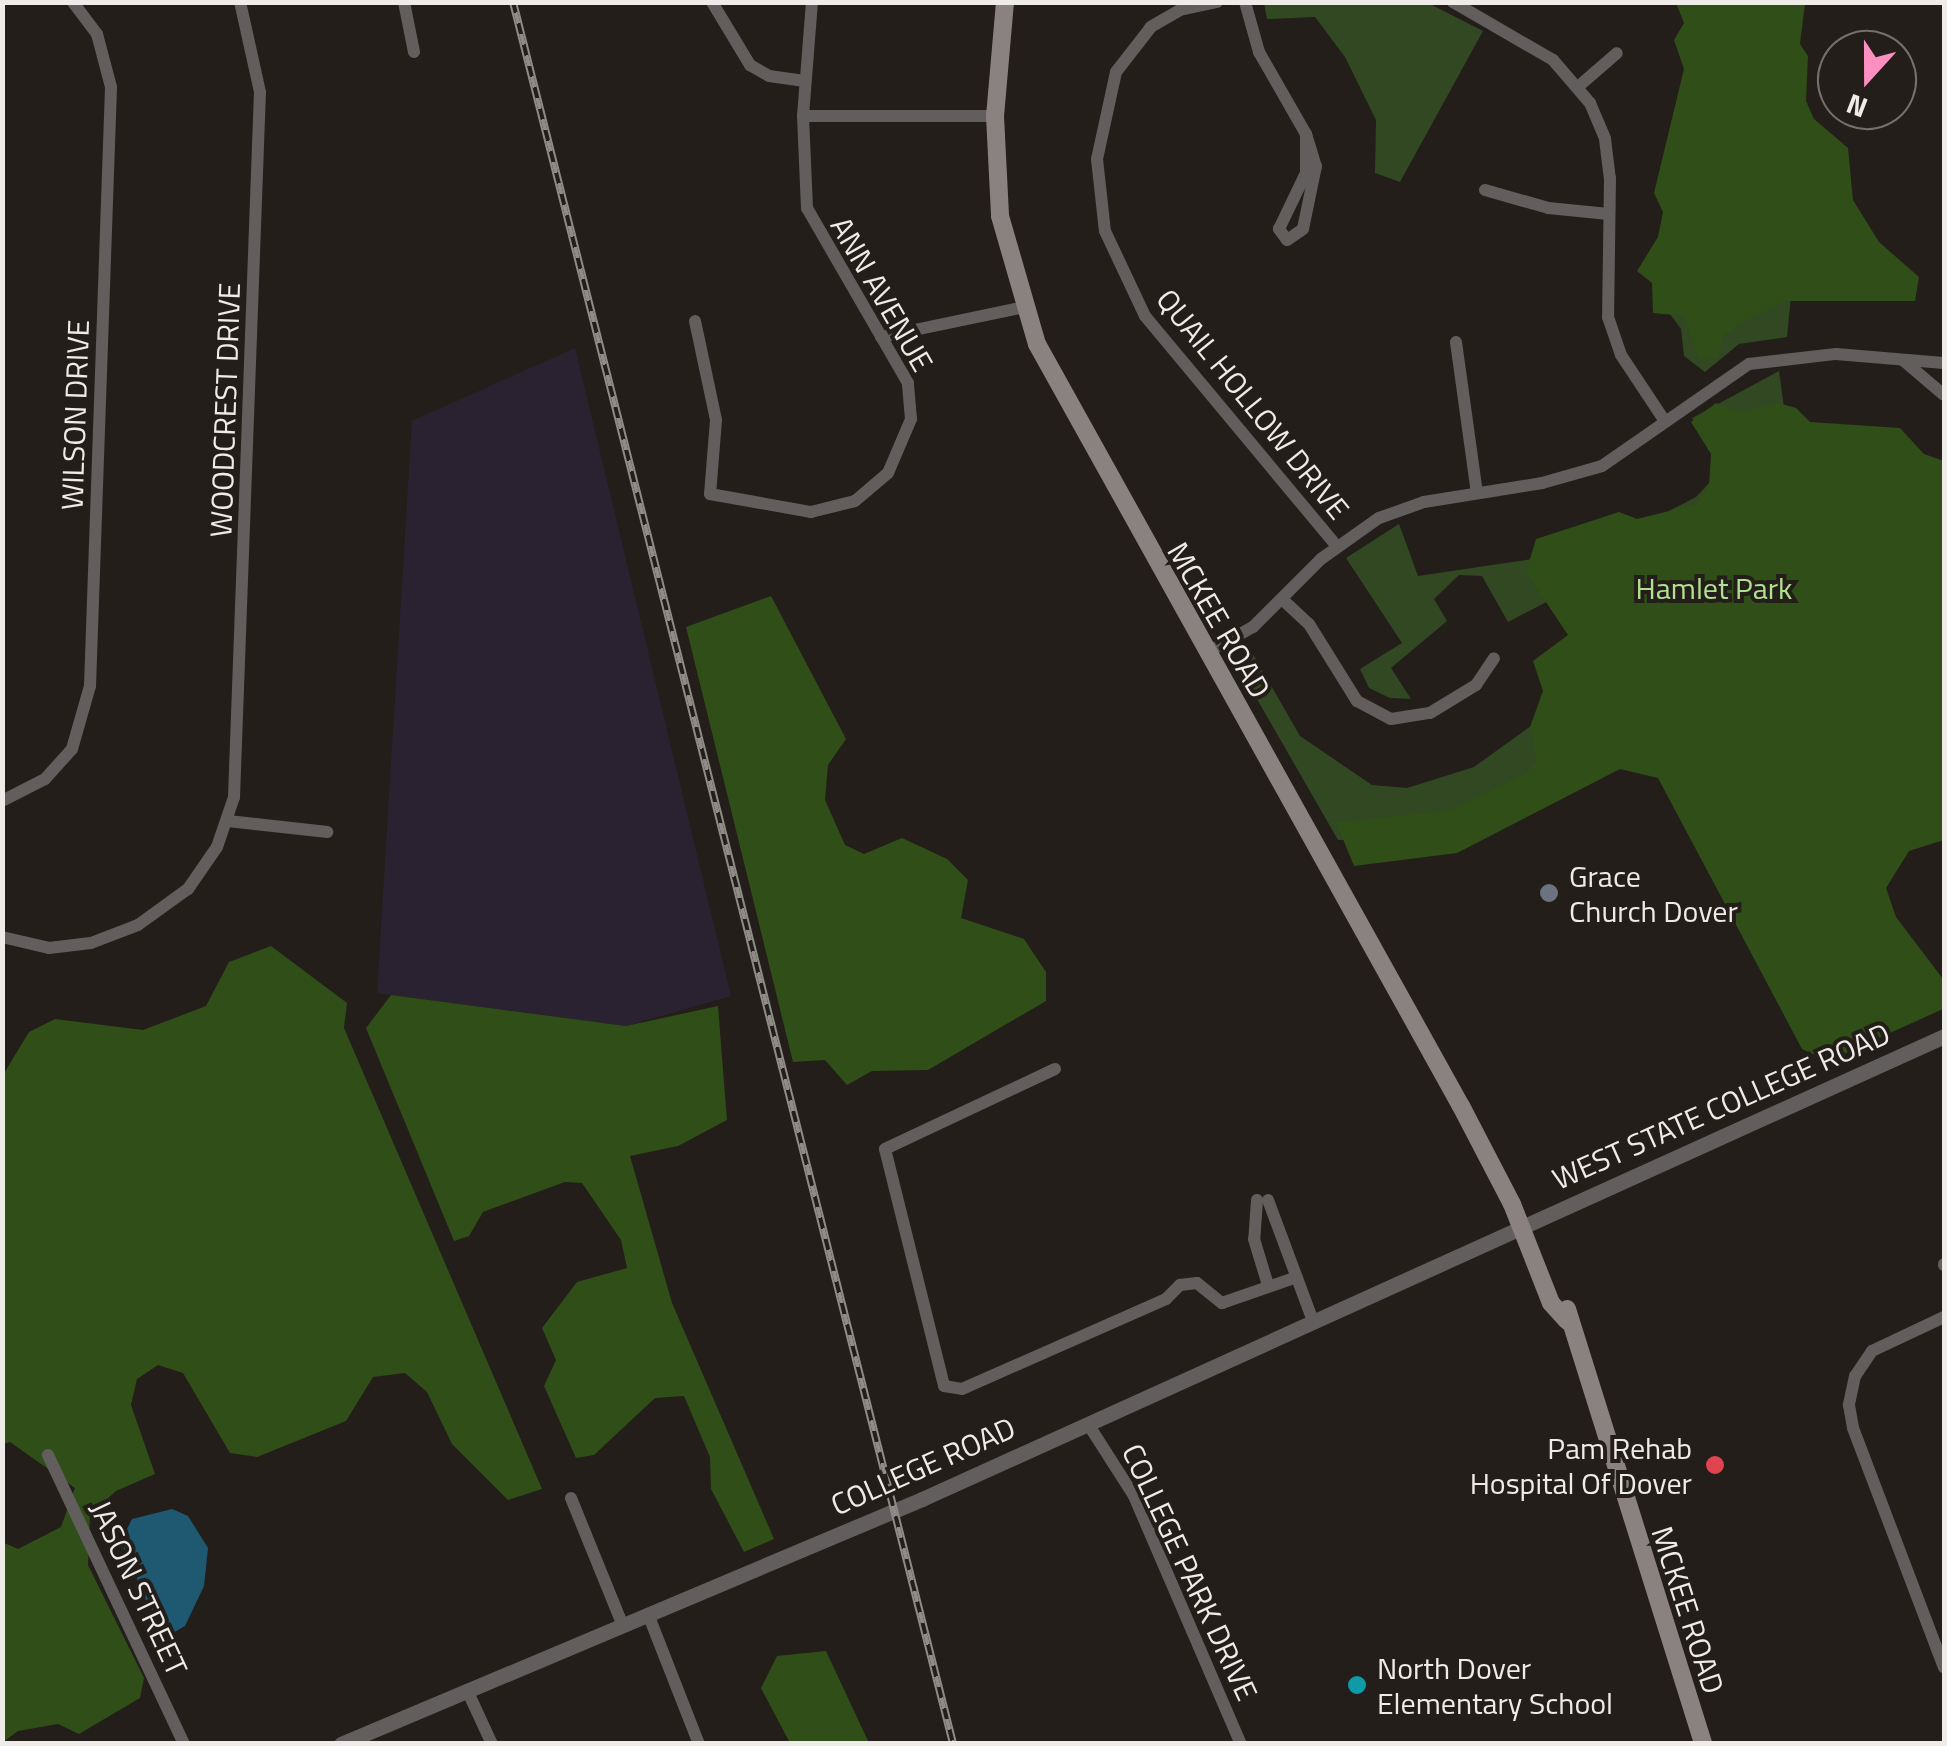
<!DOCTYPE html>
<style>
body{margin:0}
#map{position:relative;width:1947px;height:1746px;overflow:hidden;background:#231e19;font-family:"Titillium Web",sans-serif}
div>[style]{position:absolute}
.industrial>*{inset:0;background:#2b2231}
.green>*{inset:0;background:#314822}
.forest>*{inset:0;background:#304e18}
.water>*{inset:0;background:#1e5971}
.minor>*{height:12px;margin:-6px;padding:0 6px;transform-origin:6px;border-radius:6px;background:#625e5e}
.tertiary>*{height:15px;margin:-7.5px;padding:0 7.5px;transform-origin:7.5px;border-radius:7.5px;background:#625e5e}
.secondary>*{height:18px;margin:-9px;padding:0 9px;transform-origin:9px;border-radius:9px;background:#898281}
.rail>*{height:8px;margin-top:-4px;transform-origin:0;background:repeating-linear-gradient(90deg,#231e19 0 11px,#8f8b87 0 22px);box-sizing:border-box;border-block:2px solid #8f8b87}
.dots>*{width:28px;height:28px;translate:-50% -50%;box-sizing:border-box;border:5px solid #231e19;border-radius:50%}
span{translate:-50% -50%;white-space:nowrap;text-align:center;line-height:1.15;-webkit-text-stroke:8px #231e19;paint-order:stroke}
.street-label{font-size:30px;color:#efebe8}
.park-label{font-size:30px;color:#b0e190}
.poi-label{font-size:30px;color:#efebe8}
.left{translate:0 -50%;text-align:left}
.right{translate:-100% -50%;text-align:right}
.frame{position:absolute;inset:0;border:5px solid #efebe8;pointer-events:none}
.north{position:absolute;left:1817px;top:30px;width:100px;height:100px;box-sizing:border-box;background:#231e19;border:2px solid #75706c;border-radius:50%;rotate:201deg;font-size:28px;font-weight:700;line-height:40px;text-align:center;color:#efebe8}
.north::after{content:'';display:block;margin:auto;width:35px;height:45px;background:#fc8fc2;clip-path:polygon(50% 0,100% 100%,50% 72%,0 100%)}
</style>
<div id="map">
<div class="industrial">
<i style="clip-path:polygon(575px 348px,731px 996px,626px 1026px,377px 993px,412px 421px)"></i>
</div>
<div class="green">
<i style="clip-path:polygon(1264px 3px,1428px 3px,1483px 31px,1400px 182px,1375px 173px,1376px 120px,1345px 57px,1315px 17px,1267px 19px)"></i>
<i style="clip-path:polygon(1794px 265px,1787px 337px,1739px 344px,1705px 372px,1684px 356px,1681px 329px,1662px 303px)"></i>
<i style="clip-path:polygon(1779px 371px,1787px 430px,1552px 787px,1400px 840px,1338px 840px,1238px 666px,1241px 657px,1250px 649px,1300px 736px,1372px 785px,1407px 788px,1474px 767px,1546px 715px,1582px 632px,1552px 599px,1508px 622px,1482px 576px,1459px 575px,1434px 599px,1447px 621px,1391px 668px,1411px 699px,1390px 698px,1369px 688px,1360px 669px,1402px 643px,1346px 558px,1399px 524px,1418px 576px,1553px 556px,1634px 529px,1696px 497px,1725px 466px,1692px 418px)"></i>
</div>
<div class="forest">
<i style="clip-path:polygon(1676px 3px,1805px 3px,1800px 44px,1808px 56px,1806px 101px,1814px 119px,1848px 148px,1853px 200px,1879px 242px,1919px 277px,1915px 301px,1785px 301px,1737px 325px,1724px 336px,1718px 358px,1699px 360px,1684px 316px,1653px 313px,1652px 283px,1637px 271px,1658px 237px,1663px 212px,1654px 193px,1684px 69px,1674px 40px,1684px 23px)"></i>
<i style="clip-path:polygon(1716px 403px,1741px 412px,1778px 403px,1796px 408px,1810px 422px,1900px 428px,1924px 454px,1944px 461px,1944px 840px,1909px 851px,1886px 888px,1896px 917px,1943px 979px,1943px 1009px,1828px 1061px,1802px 1049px,1658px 778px,1620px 769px,1457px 853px,1354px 866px,1336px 822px,1448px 811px,1527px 773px,1537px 760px,1530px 727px,1543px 691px,1533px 661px,1568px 635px,1526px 572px,1536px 539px,1619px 512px,1637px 519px,1697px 504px,1709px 486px,1711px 454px,1691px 422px)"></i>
<i style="clip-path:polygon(771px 596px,846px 739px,828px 765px,825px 800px,845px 845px,864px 854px,902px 838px,947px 859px,968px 880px,961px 918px,1024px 939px,1046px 972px,1046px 1001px,928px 1070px,872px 1071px,847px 1085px,825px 1060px,793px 1062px,686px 627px)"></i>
<i style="clip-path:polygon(271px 946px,347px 1003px,344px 1028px,542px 1489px,508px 1500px,452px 1444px,427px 1392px,405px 1373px,373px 1377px,346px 1421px,257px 1457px,230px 1453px,183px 1373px,158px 1365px,137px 1379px,131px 1405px,155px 1474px,116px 1491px,90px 1515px,88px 1565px,144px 1678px,140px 1698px,79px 1734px,58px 1724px,18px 1731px,2px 1743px,2px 1542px,18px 1549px,61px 1527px,75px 1488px,10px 1442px,3px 1444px,3px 1075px,29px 1032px,55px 1019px,143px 1030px,206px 1006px,229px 962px)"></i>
<i style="clip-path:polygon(391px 995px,626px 1026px,718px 1006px,727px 1120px,678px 1146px,630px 1156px,672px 1303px,774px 1539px,744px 1552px,711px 1489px,710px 1457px,684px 1396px,655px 1398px,594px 1455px,576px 1458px,544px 1386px,556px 1360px,542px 1328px,577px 1282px,627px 1268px,621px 1240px,582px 1183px,565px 1182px,483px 1212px,469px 1236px,454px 1241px,366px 1028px)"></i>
<i style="clip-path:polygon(826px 1651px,869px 1743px,790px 1743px,761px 1688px,777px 1656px)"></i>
</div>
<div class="water">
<i style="clip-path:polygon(172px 1509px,188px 1516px,208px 1548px,204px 1586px,185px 1626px,173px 1633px,148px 1605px,121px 1541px,132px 1519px)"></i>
</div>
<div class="minor">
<i style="left:404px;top:2px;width:51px;rotate:78.7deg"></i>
<i style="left:712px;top:2px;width:74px;rotate:58.9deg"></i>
<i style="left:750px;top:65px;width:22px;rotate:30deg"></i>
<i style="left:769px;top:76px;width:36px;rotate:8deg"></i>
<i style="left:1217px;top:2px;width:38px;rotate:168deg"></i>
<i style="left:1180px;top:10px;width:34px;rotate:150deg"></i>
<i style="left:1151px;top:27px;width:57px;rotate:127.9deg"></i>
<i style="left:1116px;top:72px;width:89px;rotate:102.3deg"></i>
<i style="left:1097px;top:159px;width:72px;rotate:83.7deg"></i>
<i style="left:1105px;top:231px;width:94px;rotate:64.8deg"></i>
<i style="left:1145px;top:316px;width:298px;rotate:50.2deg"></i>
<i style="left:1245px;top:2px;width:52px;rotate:74.4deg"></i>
<i style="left:1259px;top:52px;width:95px;rotate:60.2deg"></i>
<i style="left:1306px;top:134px;width:34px;rotate:73deg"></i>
<i style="left:1316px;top:166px;width:64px;rotate:101.7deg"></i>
<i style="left:1303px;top:229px;width:19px;rotate:145deg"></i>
<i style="left:1287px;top:240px;width:14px;rotate:-126deg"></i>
<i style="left:1279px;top:229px;width:62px;rotate:-64.3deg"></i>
<i style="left:1306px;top:173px;width:39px;rotate:-90deg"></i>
<i style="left:1453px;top:2px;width:116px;rotate:30.1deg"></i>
<i style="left:1553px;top:60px;width:57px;rotate:49.3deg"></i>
<i style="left:1590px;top:103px;width:39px;rotate:67deg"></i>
<i style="left:1605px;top:139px;width:39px;rotate:83deg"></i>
<i style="left:1610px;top:178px;width:139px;rotate:90.8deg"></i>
<i style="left:1608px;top:317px;width:40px;rotate:71.1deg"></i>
<i style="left:1621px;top:355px;width:78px;rotate:56.5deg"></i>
<i style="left:1579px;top:86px;width:50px;rotate:-41deg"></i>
<i style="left:803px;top:116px;width:192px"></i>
<i style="left:1485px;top:190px;width:66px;rotate:15.9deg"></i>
<i style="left:1548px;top:208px;width:61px;rotate:5.6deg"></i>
<i style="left:695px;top:321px;width:101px;rotate:78deg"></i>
<i style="left:716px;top:420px;width:74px;rotate:94.6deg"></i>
<i style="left:710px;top:494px;width:103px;rotate:10.1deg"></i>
<i style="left:811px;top:512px;width:45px;rotate:-14deg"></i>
<i style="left:855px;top:501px;width:43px;rotate:-40.3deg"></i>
<i style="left:888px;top:473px;width:59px;rotate:-66.9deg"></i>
<i style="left:911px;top:419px;width:36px;rotate:-95deg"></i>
<i style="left:908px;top:383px;width:202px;rotate:-120deg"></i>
<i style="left:807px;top:208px;width:92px;rotate:-92.5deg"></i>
<i style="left:803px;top:116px;width:114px;rotate:-85.5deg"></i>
<i style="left:881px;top:337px;width:147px;rotate:-11.8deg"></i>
<i style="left:1456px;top:342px;width:152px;rotate:82.1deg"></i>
<i style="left:1904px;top:361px;width:52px;rotate:40.4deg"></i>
<i style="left:1283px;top:600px;width:35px;rotate:43deg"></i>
<i style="left:1309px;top:624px;width:91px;rotate:58.1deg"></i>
<i style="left:1357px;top:701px;width:38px;rotate:28deg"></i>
<i style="left:1391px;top:719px;width:39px;rotate:-9deg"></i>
<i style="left:1430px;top:713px;width:54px;rotate:-31.3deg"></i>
<i style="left:1476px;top:685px;width:32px;rotate:-56deg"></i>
<i style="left:1206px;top:653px;width:54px;rotate:-29deg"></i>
<i style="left:1253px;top:627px;width:96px;rotate:-45deg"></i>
<i style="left:1321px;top:559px;width:71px;rotate:-35.3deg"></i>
<i style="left:1379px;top:518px;width:48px;rotate:-19.6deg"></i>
<i style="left:1424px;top:502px;width:120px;rotate:-9.1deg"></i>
<i style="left:1542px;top:483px;width:62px;rotate:-15.8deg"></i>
<i style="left:1602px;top:466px;width:179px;rotate:-34.8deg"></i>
<i style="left:1749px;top:364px;width:88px;rotate:-6.6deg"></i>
<i style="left:1836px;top:354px;width:108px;rotate:4.8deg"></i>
<i style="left:2px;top:801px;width:48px;rotate:-27.1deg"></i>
<i style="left:45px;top:779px;width:40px;rotate:-48deg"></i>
<i style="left:72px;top:749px;width:66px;rotate:-74.1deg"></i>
<i style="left:90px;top:686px;width:599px;rotate:-87.99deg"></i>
<i style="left:111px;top:87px;width:55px;rotate:-104.8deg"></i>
<i style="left:97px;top:34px;width:40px;rotate:-127deg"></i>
<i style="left:228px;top:821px;width:100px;rotate:6.3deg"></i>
<i style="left:2px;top:937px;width:48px;rotate:13.2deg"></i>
<i style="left:49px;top:948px;width:42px;rotate:-6.8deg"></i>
<i style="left:91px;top:943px;width:50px;rotate:-21deg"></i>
<i style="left:138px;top:925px;width:62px;rotate:-35.8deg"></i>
<i style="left:188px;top:889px;width:51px;rotate:-55.4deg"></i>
<i style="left:217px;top:847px;width:53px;rotate:-71.2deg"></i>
<i style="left:234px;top:797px;width:705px;rotate:-87.89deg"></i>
<i style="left:260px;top:92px;width:92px;rotate:-102.5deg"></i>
<i style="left:1055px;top:1069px;width:188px;rotate:154.8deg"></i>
<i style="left:885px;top:1149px;width:244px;rotate:76deg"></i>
<i style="left:944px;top:1386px;width:18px;rotate:9deg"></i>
<i style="left:962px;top:1389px;width:223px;rotate:-23.8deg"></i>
<i style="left:1166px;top:1299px;width:20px;rotate:-45deg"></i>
<i style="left:1180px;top:1285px;width:17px;rotate:-7deg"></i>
<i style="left:1197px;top:1283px;width:32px;rotate:39deg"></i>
<i style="left:1222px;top:1303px;width:79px;rotate:-19.1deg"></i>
<i style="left:1257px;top:1200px;width:39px;rotate:94deg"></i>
<i style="left:1254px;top:1239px;width:48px;rotate:73.1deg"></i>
<i style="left:1268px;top:1200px;width:129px;rotate:69.6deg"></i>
<i style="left:1944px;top:1264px;width:1px;rotate:90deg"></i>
<i style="left:1944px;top:1317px;width:80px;rotate:154.7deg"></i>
<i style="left:1872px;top:1351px;width:30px;rotate:124deg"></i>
<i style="left:1855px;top:1376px;width:30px;rotate:102deg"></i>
<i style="left:1849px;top:1405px;width:23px;rotate:80deg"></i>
<i style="left:1853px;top:1428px;width:256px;rotate:69.2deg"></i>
<i style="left:1088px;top:1424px;width:85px;rotate:57.4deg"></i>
<i style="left:1134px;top:1496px;width:270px;rotate:66.7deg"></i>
<i style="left:48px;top:1455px;width:319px;rotate:64.8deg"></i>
<i style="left:571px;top:1498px;width:138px;rotate:67.9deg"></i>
<i style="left:648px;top:1614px;width:140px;rotate:68.6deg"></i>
<i style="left:467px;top:1690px;width:60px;rotate:65.2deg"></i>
</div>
<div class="tertiary">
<i style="left:341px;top:1744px;width:631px;rotate:-22.86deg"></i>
<i style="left:922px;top:1499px;width:1122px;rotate:-24.37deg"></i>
</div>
<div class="secondary">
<i style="left:1005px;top:2px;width:114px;rotate:95deg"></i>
<i style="left:995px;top:116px;width:100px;rotate:87.1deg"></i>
<i style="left:1000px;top:216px;width:133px;rotate:73.9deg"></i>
<i style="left:1037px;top:344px;width:872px;rotate:60.91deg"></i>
<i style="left:1461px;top:1106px;width:110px;rotate:62.5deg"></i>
<i style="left:1512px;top:1204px;width:106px;rotate:68.5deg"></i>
<i style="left:1551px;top:1303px;width:24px;rotate:48deg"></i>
<i style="left:1567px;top:1309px;width:456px;rotate:72.6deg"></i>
</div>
<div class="rail">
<i style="left:513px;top:2px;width:1797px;rotate:75.82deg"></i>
</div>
<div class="dots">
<i style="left:1549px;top:893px;background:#6b7280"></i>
<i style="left:1715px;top:1465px;background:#e0444e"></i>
<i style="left:1357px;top:1685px;background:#0f9aa8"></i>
</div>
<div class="street-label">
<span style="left:882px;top:294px;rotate:60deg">ANN AVENUE</span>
<span style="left:1253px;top:404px;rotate:51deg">QUAIL HOLLOW DRIVE</span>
<span style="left:225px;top:410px;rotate:-88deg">WOODCREST DRIVE</span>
<span style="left:75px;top:415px;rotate:-88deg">WILSON DRIVE</span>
<span style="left:1219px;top:620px;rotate:60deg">MCKEE ROAD</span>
<span style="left:1721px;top:1106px;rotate:-24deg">WEST STATE COLLEGE ROAD</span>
<span style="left:923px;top:1466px;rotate:-24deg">COLLEGE ROAD</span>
<span style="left:1190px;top:1572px;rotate:65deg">COLLEGE PARK DRIVE</span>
<span style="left:139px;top:1588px;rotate:65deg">JASON STREET</span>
<span style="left:1688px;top:1610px;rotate:72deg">MCKEE ROAD</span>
</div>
<div class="park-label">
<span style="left:1714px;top:588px">Hamlet Park</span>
</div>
<div class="poi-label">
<span class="left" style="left:1569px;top:893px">Grace<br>Church Dover</span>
<span class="right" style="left:1692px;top:1465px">Pam Rehab<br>Hospital Of Dover</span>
<span class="left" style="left:1377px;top:1685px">North Dover<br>Elementary School</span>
</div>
<div class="frame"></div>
<div class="north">N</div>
</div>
